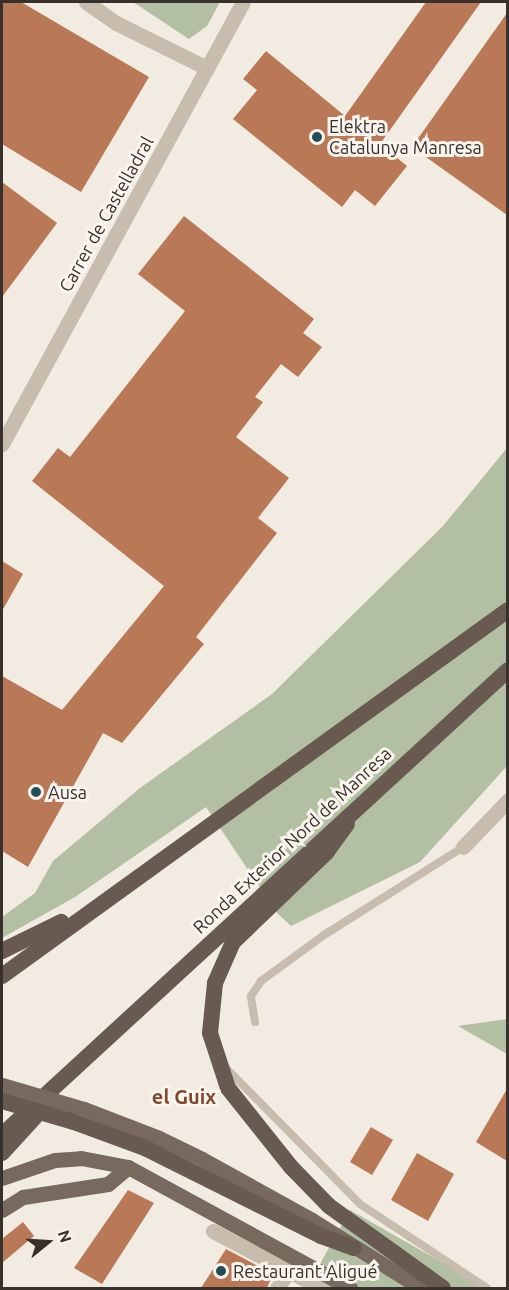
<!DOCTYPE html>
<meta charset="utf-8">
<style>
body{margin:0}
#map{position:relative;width:509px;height:1290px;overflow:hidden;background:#f1ebe1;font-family:Ubuntu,sans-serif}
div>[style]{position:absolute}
.green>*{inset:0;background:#b2bfa2}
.building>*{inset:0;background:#b97856}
.service>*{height:8px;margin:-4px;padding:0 4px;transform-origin:4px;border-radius:4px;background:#c8bcae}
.minor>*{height:15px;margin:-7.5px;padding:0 7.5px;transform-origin:7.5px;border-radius:7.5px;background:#c8bcae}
.primary>*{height:15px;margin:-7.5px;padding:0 7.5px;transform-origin:7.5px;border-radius:7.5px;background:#78695e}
.trunk>*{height:16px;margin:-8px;padding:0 8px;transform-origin:8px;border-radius:8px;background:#685a50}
.primary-bridge>*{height:15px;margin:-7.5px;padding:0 7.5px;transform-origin:7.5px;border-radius:7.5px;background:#78695e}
.trunk-bridge>*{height:16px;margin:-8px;padding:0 8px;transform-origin:8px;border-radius:8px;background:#685a50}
.dots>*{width:16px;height:16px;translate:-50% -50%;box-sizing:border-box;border:3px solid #f9f4ed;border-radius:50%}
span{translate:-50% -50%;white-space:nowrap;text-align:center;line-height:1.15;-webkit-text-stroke:6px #f9f4ed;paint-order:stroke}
.poi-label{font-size:18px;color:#37302b}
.left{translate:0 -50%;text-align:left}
.street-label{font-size:18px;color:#37302b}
.neighbourhood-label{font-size:20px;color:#7e482d;font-weight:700}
.frame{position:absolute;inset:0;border:3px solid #37302b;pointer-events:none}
.north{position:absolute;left:18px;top:1212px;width:60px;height:60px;-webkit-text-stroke:4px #f9f4ed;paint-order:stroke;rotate:72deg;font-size:16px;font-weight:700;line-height:24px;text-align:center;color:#37302b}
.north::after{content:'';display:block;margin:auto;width:21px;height:27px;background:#37302b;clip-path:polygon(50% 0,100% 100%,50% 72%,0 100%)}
</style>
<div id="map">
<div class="green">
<i style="clip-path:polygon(133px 2px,220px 2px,207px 26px,189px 39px)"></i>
<i style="clip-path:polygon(507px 448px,507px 766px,420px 862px,291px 926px,277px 913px,206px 807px,75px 897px,2px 938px,2px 917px,35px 893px,53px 861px,140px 788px,272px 694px,443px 526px)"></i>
<i style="clip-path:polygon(507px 1019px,507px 1054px,458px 1026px)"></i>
<i style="clip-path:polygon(350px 1210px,487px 1288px,326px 1288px,311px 1280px)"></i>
</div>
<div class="building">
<i style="clip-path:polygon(2px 2px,21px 2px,149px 77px,81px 192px,2px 144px)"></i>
<i style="clip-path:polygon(426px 2px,481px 2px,380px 144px,407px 166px,375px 206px,355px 190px,342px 207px,233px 119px,257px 90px,243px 79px,266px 51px,345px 116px)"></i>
<i style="clip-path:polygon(507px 13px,507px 215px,412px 147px)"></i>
<i style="clip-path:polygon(2px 182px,57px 223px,2px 297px)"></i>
<i style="clip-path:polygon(184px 216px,314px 319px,303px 333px,322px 347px,298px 377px,281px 364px,255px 397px,263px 402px,236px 437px,289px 478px,258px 518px,277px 533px,196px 637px,204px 644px,122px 743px,103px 733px,28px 867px,2px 851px,2px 676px,62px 710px,164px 586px,32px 481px,58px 448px,70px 457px,185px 311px,138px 274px)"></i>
<i style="clip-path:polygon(2px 561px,23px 574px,2px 611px)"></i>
<i style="clip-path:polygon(507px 1089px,507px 1161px,476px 1142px)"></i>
<i style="clip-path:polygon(371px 1127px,393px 1140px,372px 1175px,350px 1162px)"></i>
<i style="clip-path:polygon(417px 1153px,454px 1174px,428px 1221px,391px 1200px)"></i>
<i style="clip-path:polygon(128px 1190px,154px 1203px,102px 1284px,74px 1268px)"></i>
<i style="clip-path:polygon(23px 1222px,34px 1236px,2px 1263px,2px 1239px)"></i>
<i style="clip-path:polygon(226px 1249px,273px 1274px,267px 1288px,201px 1288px)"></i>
</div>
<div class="service">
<i style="left:255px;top:1022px;width:26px;rotate:-99deg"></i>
<i style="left:251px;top:996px;width:18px;rotate:-56deg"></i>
<i style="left:261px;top:981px;width:78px;rotate:-36.1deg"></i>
<i style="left:324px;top:935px;width:165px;rotate:-32.3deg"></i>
<i style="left:225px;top:1067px;width:192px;rotate:45.4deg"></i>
<i style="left:360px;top:1204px;width:152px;rotate:33.5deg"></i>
</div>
<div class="minor">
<i style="left:86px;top:2px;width:37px;rotate:35deg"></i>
<i style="left:116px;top:23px;width:102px;rotate:26.3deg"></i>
<i style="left:2px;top:444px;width:503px;rotate:-61.4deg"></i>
<i style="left:463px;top:847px;width:65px;rotate:-46.2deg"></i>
<i style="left:213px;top:1231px;width:122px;rotate:27.8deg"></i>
<i style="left:277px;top:1288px;width:21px;rotate:-55deg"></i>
</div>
<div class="primary">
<i style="left:84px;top:1109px;width:80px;rotate:21.1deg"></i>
<i style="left:159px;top:1138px;width:48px;rotate:26deg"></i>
<i style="left:202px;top:1159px;width:126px;rotate:29deg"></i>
<i style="left:312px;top:1220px;width:128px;rotate:32deg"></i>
<i style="left:2px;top:1178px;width:56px;rotate:-18.8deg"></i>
<i style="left:55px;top:1160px;width:26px;rotate:-4deg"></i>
<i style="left:81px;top:1158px;width:48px;rotate:10.8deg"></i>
<i style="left:128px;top:1167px;width:253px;rotate:28.6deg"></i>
<i style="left:2px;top:1210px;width:25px;rotate:-32deg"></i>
<i style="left:23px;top:1197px;width:86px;rotate:-8.7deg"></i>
<i style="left:108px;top:1184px;width:26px;rotate:-40deg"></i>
</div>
<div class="trunk">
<i style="left:347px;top:824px;width:34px;rotate:126deg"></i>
<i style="left:327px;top:852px;width:130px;rotate:136.2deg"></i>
<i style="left:233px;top:942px;width:45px;rotate:113.7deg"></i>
<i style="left:215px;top:983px;width:50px;rotate:95.7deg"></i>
<i style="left:210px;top:1033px;width:58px;rotate:71.9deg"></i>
<i style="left:228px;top:1088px;width:101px;rotate:51.4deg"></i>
<i style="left:291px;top:1167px;width:54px;rotate:45.7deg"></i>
<i style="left:329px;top:1206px;width:140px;rotate:35.7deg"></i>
<i style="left:2px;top:951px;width:66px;rotate:-26.2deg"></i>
<i style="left:2px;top:976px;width:624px;rotate:-35.88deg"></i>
<i style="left:74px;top:1122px;width:76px;rotate:20.1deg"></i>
<i style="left:145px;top:1148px;width:197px;rotate:26.6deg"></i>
<i style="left:321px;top:1236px;width:35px;rotate:20deg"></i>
<i style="left:2px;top:1135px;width:687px;rotate:-42.58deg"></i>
<i style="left:2px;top:1153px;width:49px;rotate:-47.5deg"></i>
</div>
<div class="primary-bridge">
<i style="left:2px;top:1085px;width:85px;rotate:16.3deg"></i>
</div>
<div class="trunk-bridge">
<i style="left:2px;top:1101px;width:75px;rotate:16.3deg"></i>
</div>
<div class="dots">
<i style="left:317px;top:137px;background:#254d55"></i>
<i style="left:36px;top:792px;background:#254d55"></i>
<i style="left:221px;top:1271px;background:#254d55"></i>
</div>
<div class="poi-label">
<span class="left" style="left:329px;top:137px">Elektra<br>Catalunya Manresa</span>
<span class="left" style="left:48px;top:792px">Ausa</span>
<span class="left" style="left:233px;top:1271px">Restaurant Aligué</span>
</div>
<div class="street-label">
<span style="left:106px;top:214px;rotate:-61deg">Carrer de Castelladral</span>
<span style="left:292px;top:840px;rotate:-43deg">Ronda Exterior Nord de Manresa</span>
</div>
<div class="neighbourhood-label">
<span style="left:184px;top:1096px">el Guix</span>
</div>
<div class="frame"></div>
<div class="north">N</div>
</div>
